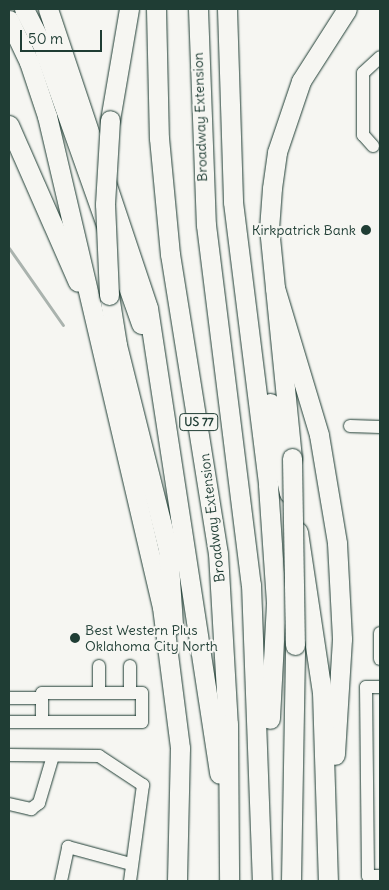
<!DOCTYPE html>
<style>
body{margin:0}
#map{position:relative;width:389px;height:890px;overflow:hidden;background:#f6f6f2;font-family:Delius,sans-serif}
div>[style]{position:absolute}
.stream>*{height:3px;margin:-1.5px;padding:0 1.5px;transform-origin:1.5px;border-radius:1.5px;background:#aab3ae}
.roads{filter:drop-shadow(0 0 1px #1f3d34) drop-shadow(0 0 1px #1f3d34)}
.minor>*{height:12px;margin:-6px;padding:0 6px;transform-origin:6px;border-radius:6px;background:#f6f6f2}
.highway>*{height:19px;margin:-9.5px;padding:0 9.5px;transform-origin:9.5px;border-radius:9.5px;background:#f6f6f2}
.bridges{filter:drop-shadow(0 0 1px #1f3d34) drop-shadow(0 0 1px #1f3d34)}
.highway-bridge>*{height:19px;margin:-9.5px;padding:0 9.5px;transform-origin:9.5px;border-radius:9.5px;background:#f6f6f2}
.dots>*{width:14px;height:14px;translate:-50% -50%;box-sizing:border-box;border:2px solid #f6f6f2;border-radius:50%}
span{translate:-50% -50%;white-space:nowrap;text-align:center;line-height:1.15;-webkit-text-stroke:4px #f6f6f2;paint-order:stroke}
.shield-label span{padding:1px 4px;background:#f6f6f2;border:1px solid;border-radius:4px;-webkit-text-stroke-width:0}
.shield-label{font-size:12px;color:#1f3d34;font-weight:700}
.street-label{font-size:14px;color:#1f3d34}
.poi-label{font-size:14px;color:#1f3d34}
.right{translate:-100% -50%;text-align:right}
.left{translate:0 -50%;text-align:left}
.frame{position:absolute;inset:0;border:10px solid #1f3d34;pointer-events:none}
.scale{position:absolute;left:20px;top:30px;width:82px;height:22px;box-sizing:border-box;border:2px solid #1f3d34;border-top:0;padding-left:6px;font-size:15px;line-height:18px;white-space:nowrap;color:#1f3d34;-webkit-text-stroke:4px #f6f6f2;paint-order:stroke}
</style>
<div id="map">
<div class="stream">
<i style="left:9px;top:248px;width:94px;rotate:55deg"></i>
</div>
<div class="roads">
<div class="minor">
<i style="left:373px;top:146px;width:15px;rotate:-132deg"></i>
<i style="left:363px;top:135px;width:62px;rotate:-90deg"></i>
<i style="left:363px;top:73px;width:23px;rotate:-43deg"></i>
<i style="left:350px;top:426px;width:30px;rotate:2deg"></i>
<i style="left:380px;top:633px;width:26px;rotate:90deg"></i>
<i style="left:99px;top:666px;width:27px;rotate:90deg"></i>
<i style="left:130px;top:666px;width:27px;rotate:90deg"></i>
<i style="left:9px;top:698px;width:33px"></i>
<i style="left:9px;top:722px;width:133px"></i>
<i style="left:142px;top:722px;width:29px;rotate:-90deg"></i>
<i style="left:142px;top:693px;width:100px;rotate:180deg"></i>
<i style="left:42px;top:693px;width:29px;rotate:90deg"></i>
<i style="left:9px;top:755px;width:90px;rotate:0.6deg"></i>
<i style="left:99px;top:756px;width:53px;rotate:33.4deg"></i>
<i style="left:143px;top:785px;width:97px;rotate:97.7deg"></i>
<i style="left:9px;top:804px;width:23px;rotate:13deg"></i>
<i style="left:31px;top:809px;width:10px;rotate:-37deg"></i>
<i style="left:39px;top:803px;width:49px;rotate:-73.4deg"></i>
<i style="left:61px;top:881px;width:35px;rotate:-78deg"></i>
<i style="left:68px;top:847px;width:65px;rotate:15.1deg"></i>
<i style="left:378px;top:881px;width:5px;rotate:-79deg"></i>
<i style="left:379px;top:876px;width:11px;rotate:180deg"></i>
<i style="left:368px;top:876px;width:189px;rotate:-90.6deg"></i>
<i style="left:366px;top:687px;width:14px"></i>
</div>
<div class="highway">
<i style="left:24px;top:9px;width:39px;rotate:63deg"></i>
<i style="left:42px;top:44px;width:297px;rotate:70.5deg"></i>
<i style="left:48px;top:9px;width:315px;rotate:71.5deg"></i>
<i style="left:148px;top:308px;width:471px;rotate:81.3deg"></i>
<i style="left:156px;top:9px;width:129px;rotate:88.7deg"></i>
<i style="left:159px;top:138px;width:117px;rotate:84.6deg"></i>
<i style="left:170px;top:254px;width:303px;rotate:80.9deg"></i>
<i style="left:218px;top:553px;width:171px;rotate:86.7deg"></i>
<i style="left:228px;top:724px;width:157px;rotate:89.6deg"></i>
<i style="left:198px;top:9px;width:216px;rotate:87.9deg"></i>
<i style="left:206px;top:225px;width:362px;rotate:82.9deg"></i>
<i style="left:251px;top:584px;width:297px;rotate:87.9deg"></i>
<i style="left:227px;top:9px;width:193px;rotate:88.2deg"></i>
<i style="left:233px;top:202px;width:285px;rotate:82.9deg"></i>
<i style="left:268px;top:485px;width:118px;rotate:86.1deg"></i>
<i style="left:276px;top:603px;width:116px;rotate:93deg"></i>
<i style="left:9px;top:20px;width:47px;rotate:64.5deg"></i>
<i style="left:29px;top:62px;width:57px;rotate:71.6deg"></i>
<i style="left:47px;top:116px;width:504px;rotate:76.82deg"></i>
<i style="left:162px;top:607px;width:142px;rotate:82.7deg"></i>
<i style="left:180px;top:748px;width:133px;rotate:91.3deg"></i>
<i style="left:110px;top:120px;width:113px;rotate:-80.3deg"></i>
<i style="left:9px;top:125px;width:171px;rotate:66.3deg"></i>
<i style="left:275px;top:288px;width:153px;rotate:73.3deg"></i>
<i style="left:319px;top:435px;width:109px;rotate:80.5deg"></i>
<i style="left:337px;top:543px;width:96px;rotate:87deg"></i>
<i style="left:342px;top:639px;width:116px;rotate:93.5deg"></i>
<i style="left:109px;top:295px;width:51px;rotate:80.9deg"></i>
<i style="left:117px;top:345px;width:210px;rotate:76deg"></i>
<i style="left:168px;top:549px;width:76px;rotate:86.2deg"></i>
<i style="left:270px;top:403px;width:92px;rotate:78.1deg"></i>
<i style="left:292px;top:458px;width:230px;rotate:-95.7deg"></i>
<i style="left:269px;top:229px;width:41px;rotate:-85.8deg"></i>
<i style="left:272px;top:188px;width:36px;rotate:-82deg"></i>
<i style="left:277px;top:152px;width:75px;rotate:-71.3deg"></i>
<i style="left:301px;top:81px;width:85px;rotate:-57.4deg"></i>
<i style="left:298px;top:532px;width:162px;rotate:81.5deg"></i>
<i style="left:322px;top:692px;width:189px;rotate:88.2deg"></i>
<i style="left:291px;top:881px;width:236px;rotate:-89deg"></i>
</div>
</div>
<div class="bridges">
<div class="highway-bridge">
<i style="left:109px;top:295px;width:91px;rotate:-92.5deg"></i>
<i style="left:105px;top:204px;width:84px;rotate:-86.6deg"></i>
<i style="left:292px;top:458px;width:187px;rotate:89.1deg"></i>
</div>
</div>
<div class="dots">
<i style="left:366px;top:230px;background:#1f3d34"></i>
<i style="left:75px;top:638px;background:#1f3d34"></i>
</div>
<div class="shield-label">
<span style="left:199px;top:422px">US 77</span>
</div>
<div class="street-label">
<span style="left:200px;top:117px;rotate:-92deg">Broadway Extension</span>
<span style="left:212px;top:518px;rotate:-97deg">Broadway Extension</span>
</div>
<div class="poi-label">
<span class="right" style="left:356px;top:230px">Kirkpatrick Bank</span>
<span class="left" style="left:85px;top:638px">Best Western Plus<br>Oklahoma City North</span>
</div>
<div class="frame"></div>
<div class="scale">50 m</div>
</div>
